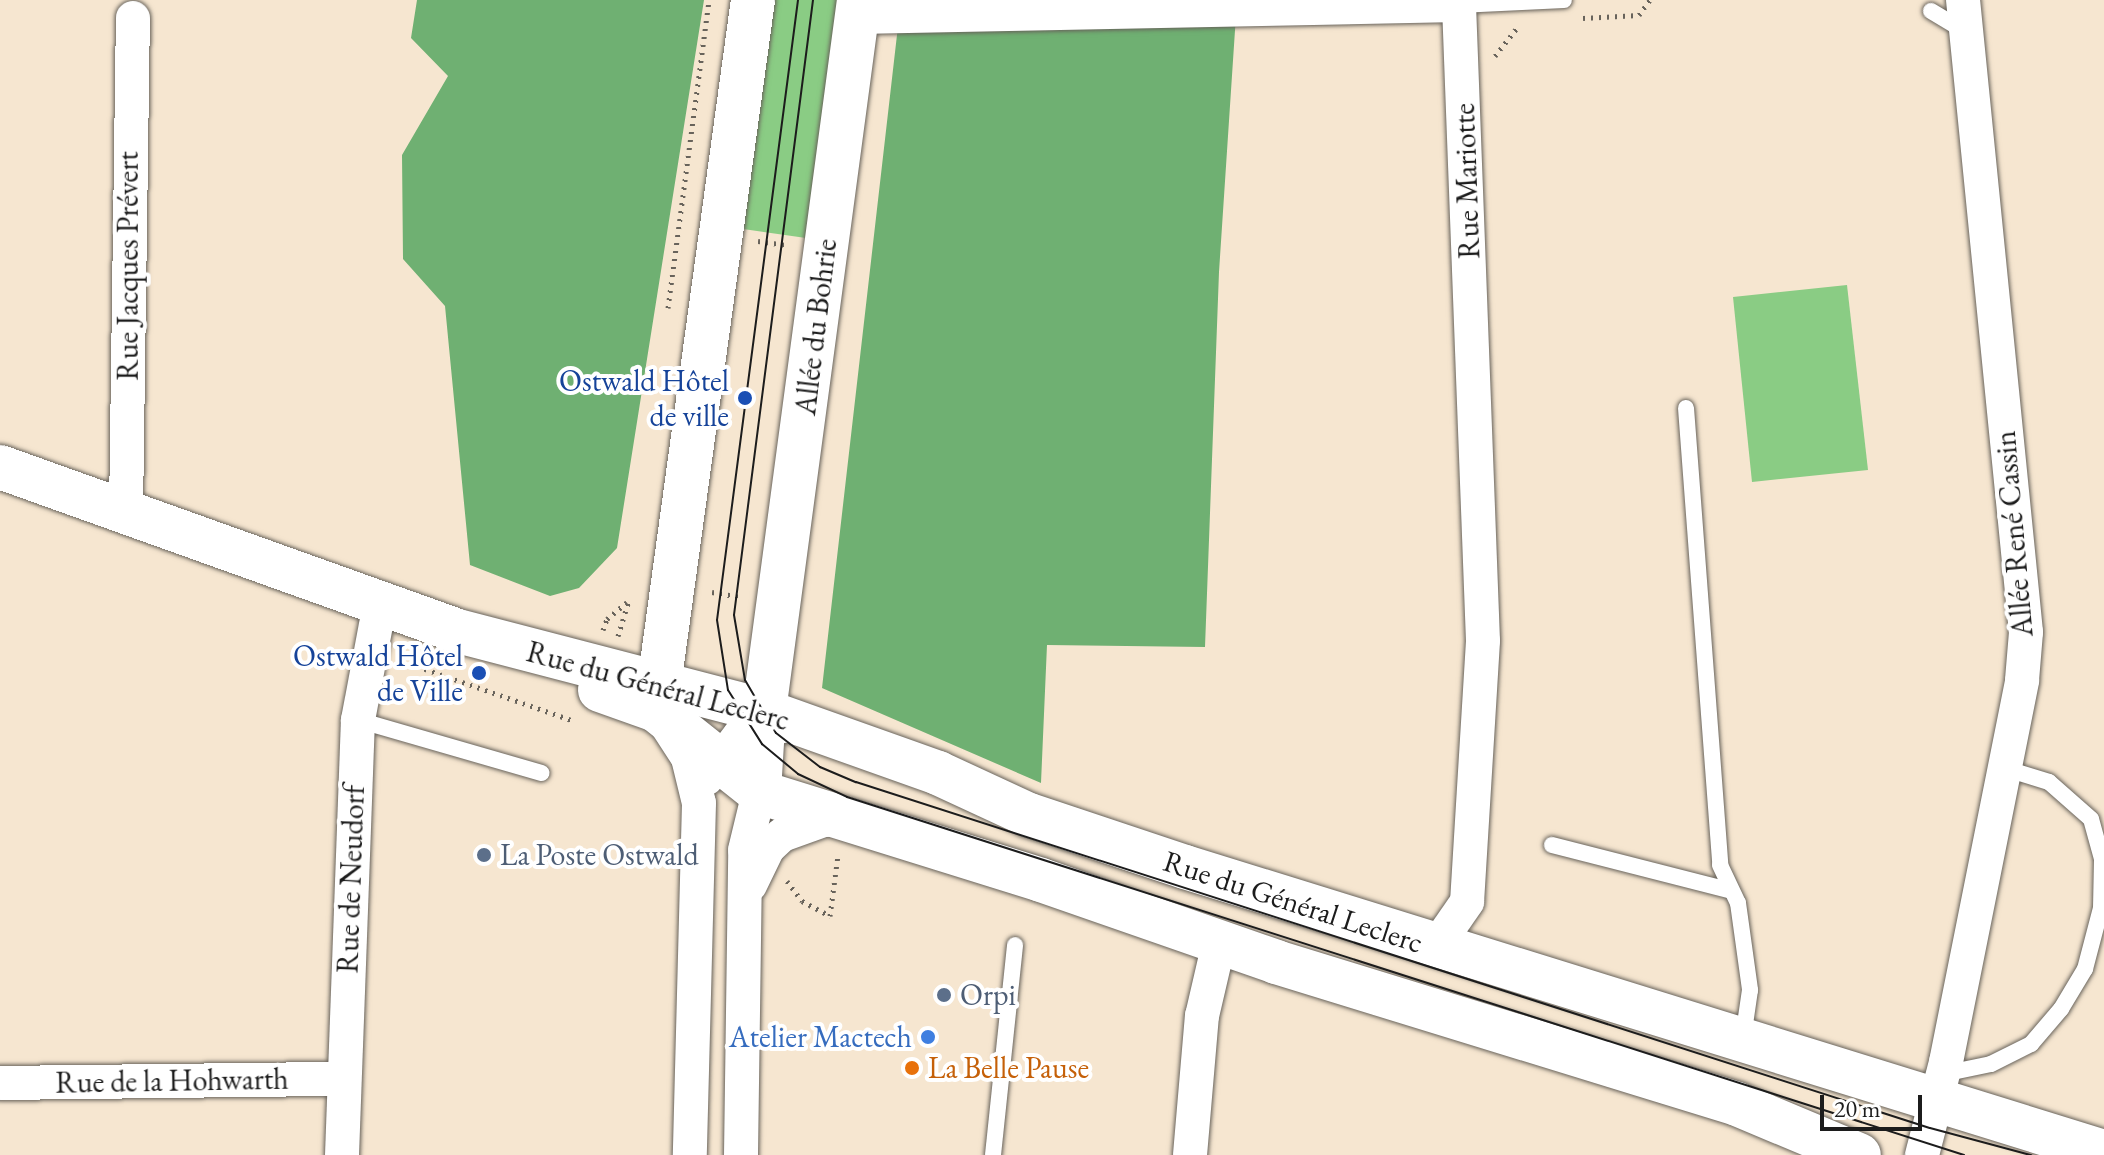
<!DOCTYPE html>
<meta charset="utf-8">
<style>
body{margin:0}
#map{position:relative;width:2104px;height:1155px;overflow:hidden;background:#f6e6d0;font-family:"EB Garamond",serif}
div>[style]{position:absolute}
.green>*{inset:0;background:#8acc84}
.forest>*{inset:0;background:#6fb072}
.path>*{height:5px;margin-top:-2.5px;transform-origin:0;background:repeating-linear-gradient(90deg,#68635b 0 2px,transparent 0 8px)}
.roads{filter:drop-shadow(0 0 2px #68635b) drop-shadow(0 0 2px #68635b)}
.lane>*{height:16px;margin:-8px;padding:0 8px;transform-origin:8px;border-radius:8px;background:#fff}
.street>*{height:34px;margin:-17px;padding:0 17px;transform-origin:17px;border-radius:17px;background:#fff}
.secondary>*{height:44px;margin:-22px;padding:0 22px;transform-origin:22px;border-radius:22px;background:#fff}
.tram>*{height:2px;margin:-1px;padding:0 1px;transform-origin:1px;border-radius:1px;background:#1c1c1c}
.dots>*{width:22px;height:22px;translate:-50% -50%;box-sizing:border-box;border:4px solid #fff;border-radius:50%}
span{translate:-50% -50%;white-space:nowrap;text-align:center;line-height:1.15;-webkit-text-stroke:8px #fff;paint-order:stroke}
.street-label{font-size:30px;color:#1c1c1c}
.transit-label{font-size:30px;color:#164399}
.right{translate:-100% -50%;text-align:right}
.service-label{font-size:30px;color:#4e5e75}
.left{translate:0 -50%;text-align:left}
.shop-label{font-size:30px;color:#366cbe}
.food-label{font-size:30px;color:#c56008}
.scale{position:absolute;left:1820px;top:1095px;width:102px;height:36px;box-sizing:border-box;border:4px solid #1c1c1c;border-top:0;padding-left:10px;font-size:24px;line-height:28px;white-space:nowrap;color:#1c1c1c;-webkit-text-stroke:6px #fff;paint-order:stroke}
</style>
<div id="map">
<div class="green">
<i style="clip-path:polygon(770px 0,841px 0,813px 239px,736px 228px)"></i>
<i style="clip-path:polygon(1847px 285px,1868px 470px,1752px 482px,1733px 297px)"></i>
</div>
<div class="forest">
<i style="clip-path:polygon(417px 0,704px 0,617px 548px,579px 588px,550px 596px,470px 565px,445px 306px,403px 259px,402px 155px,448px 76px,411px 38px)"></i>
<i style="clip-path:polygon(901px 0,1237px 0,1219px 272px,1205px 647px,1047px 645px,1041px 783px,822px 688px)"></i>
</div>
<div class="path">
<i style="left:1583px;top:18px;width:56px;rotate:-3.1deg"></i>
<i style="left:1639px;top:15px;width:19px;rotate:-54deg"></i>
<i style="left:1495px;top:56px;width:37px;rotate:-52deg"></i>
<i style="left:758px;top:241px;width:30px;rotate:8deg"></i>
<i style="left:668px;top:308px;width:311px;rotate:-82.4deg"></i>
<i style="left:712px;top:592px;width:29px;rotate:10deg"></i>
<i style="left:603px;top:630px;width:12px;rotate:-70deg"></i>
<i style="left:607px;top:619px;width:26px;rotate:-40deg"></i>
<i style="left:618px;top:636px;width:38px;rotate:-73deg"></i>
<i style="left:402px;top:661px;width:182px;rotate:19.2deg"></i>
<i style="left:787px;top:881px;width:25px;rotate:53deg"></i>
<i style="left:802px;top:901px;width:32px;rotate:28deg"></i>
<i style="left:830px;top:916px;width:62px;rotate:-82.5deg"></i>
</div>
<div class="roads">
<div class="lane">
<i style="left:1459px;top:5px;width:105px;rotate:-2.7deg"></i>
<i style="left:1931px;top:11px;width:37px;rotate:31deg"></i>
<i style="left:1686px;top:408px;width:458px;rotate:85.7deg"></i>
<i style="left:1720px;top:865px;width:42px;rotate:64.7deg"></i>
<i style="left:1738px;top:903px;width:88px;rotate:82.1deg"></i>
<i style="left:1750px;top:990px;width:49px;rotate:98.3deg"></i>
<i style="left:358px;top:720px;width:191px;rotate:16.1deg"></i>
<i style="left:1552px;top:845px;width:182px;rotate:14.3deg"></i>
<i style="left:1943px;top:1074px;width:49px;rotate:-11.8deg"></i>
<i style="left:1991px;top:1064px;width:45px;rotate:-26.6deg"></i>
<i style="left:2031px;top:1044px;width:46px;rotate:-49.4deg"></i>
<i style="left:2061px;top:1009px;width:47px;rotate:-59deg"></i>
<i style="left:2085px;top:969px;width:63px;rotate:-75.3deg"></i>
<i style="left:2101px;top:908px;width:49px;rotate:-88.8deg"></i>
<i style="left:2102px;top:859px;width:41px;rotate:-105.4deg"></i>
<i style="left:2091px;top:819px;width:56px;rotate:-138.6deg"></i>
<i style="left:2049px;top:782px;width:47px;rotate:-162.7deg"></i>
<i style="left:993px;top:1155px;width:211px;rotate:-84deg"></i>
</div>
<div class="street">
<i style="left:857px;top:17px;width:602px;rotate:-1.14deg"></i>
<i style="left:1459px;top:5px;width:636px;rotate:87.84deg"></i>
<i style="left:1483px;top:641px;width:261px;rotate:93.5deg"></i>
<i style="left:1467px;top:902px;width:56px;rotate:124.8deg"></i>
<i style="left:126px;top:513px;width:495px;rotate:-89.2deg"></i>
<i style="left:668px;top:727px;width:37px;rotate:57deg"></i>
<i style="left:688px;top:758px;width:46px;rotate:76.3deg"></i>
<i style="left:699px;top:803px;width:352px;rotate:91.5deg"></i>
<i style="left:707px;top:778px;width:54px;rotate:-52.5deg"></i>
<i style="left:740px;top:735px;width:48px;rotate:-12deg"></i>
<i style="left:750px;top:885px;width:41px;rotate:-64.1deg"></i>
<i style="left:768px;top:848px;width:19px;rotate:-43deg"></i>
<i style="left:782px;top:835px;width:45px;rotate:-19.7deg"></i>
<i style="left:824px;top:820px;width:17px;rotate:-3deg"></i>
<i style="left:0;top:1083px;width:343px;rotate:-0.7deg"></i>
<i style="left:342px;top:1155px;width:435px;rotate:-87.9deg"></i>
<i style="left:358px;top:720px;width:118px;rotate:-79.3deg"></i>
<i style="left:741px;top:1155px;width:305px;rotate:-89.2deg"></i>
<i style="left:745px;top:850px;width:60px;rotate:-76.4deg"></i>
<i style="left:1190px;top:1155px;width:140px;rotate:-85.1deg"></i>
<i style="left:1202px;top:1016px;width:75px;rotate:-76.9deg"></i>
<i style="left:1922px;top:1155px;width:96px;rotate:-75.5deg"></i>
<i style="left:1946px;top:1062px;width:389px;rotate:-78.7deg"></i>
<i style="left:2022px;top:680px;width:48px;rotate:-85.2deg"></i>
<i style="left:2026px;top:632px;width:635px;rotate:-95.69deg"></i>
</div>
<div class="secondary">
<i style="left:0;top:467px;width:482px;rotate:19.7deg"></i>
<i style="left:454px;top:630px;width:320px;rotate:14.6deg"></i>
<i style="left:764px;top:711px;width:185px;rotate:19.6deg"></i>
<i style="left:938px;top:773px;width:100px;rotate:24.8deg"></i>
<i style="left:1029px;top:815px;width:164px;rotate:18.4deg"></i>
<i style="left:1185px;top:867px;width:962px;rotate:17.23deg"></i>
<i style="left:600px;top:690px;width:59px;rotate:19.7deg"></i>
<i style="left:656px;top:710px;width:132px;rotate:38.5deg"></i>
<i style="left:759px;top:792px;width:295px;rotate:17.3deg"></i>
<i style="left:1041px;top:880px;width:249px;rotate:19.2deg"></i>
<i style="left:1276px;top:962px;width:482px;rotate:17.1deg"></i>
<i style="left:1737px;top:1104px;width:132px;rotate:22.7deg"></i>
<i style="left:656px;top:707px;width:714px;rotate:-82.19deg"></i>
<i style="left:759px;top:792px;width:81px;rotate:-86.5deg"></i>
<i style="left:764px;top:711px;width:717px;rotate:-82.39deg"></i>
</div>
</div>
<div class="tram">
<i style="left:798px;top:0;width:625px;rotate:97.44deg"></i>
<i style="left:717px;top:620px;width:71px;rotate:81.1deg"></i>
<i style="left:728px;top:690px;width:64px;rotate:57.8deg"></i>
<i style="left:762px;top:744px;width:47px;rotate:39.8deg"></i>
<i style="left:798px;top:774px;width:54px;rotate:25.1deg"></i>
<i style="left:847px;top:797px;width:1173px;rotate:17.77deg"></i>
<i style="left:813px;top:0;width:620px;rotate:97.32deg"></i>
<i style="left:734px;top:615px;width:66px;rotate:80.4deg"></i>
<i style="left:745px;top:680px;width:61px;rotate:59.7deg"></i>
<i style="left:776px;top:733px;width:56px;rotate:37.7deg"></i>
<i style="left:820px;top:767px;width:39px;rotate:23deg"></i>
<i style="left:856px;top:782px;width:1128px;rotate:17.86deg"></i>
<i style="left:1930px;top:1128px;width:105px;rotate:15deg"></i>
</div>
<div class="dots">
<i style="left:745px;top:398px;background:#1a4fb4"></i>
<i style="left:479px;top:673px;background:#1a4fb4"></i>
<i style="left:484px;top:855px;background:#5c6f8a"></i>
<i style="left:944px;top:995px;background:#5c6f8a"></i>
<i style="left:928px;top:1037px;background:#3f7fe0"></i>
<i style="left:912px;top:1068px;background:#e8710a"></i>
</div>
<div class="street-label">
<span style="left:1467px;top:181px;rotate:-92deg">Rue Mariotte</span>
<span style="left:128px;top:266px;rotate:-90deg">Rue Jacques Prévert</span>
<span style="left:816px;top:327px;rotate:-83deg">Allée du Bohrie</span>
<span style="left:2014px;top:534px;rotate:-95deg">Allée René Cassin</span>
<span style="left:658px;top:686px;rotate:15deg">Rue du Général Leclerc</span>
<span style="left:351px;top:879px;rotate:-88deg">Rue de Neudorf</span>
<span style="left:1293px;top:902px;rotate:18deg">Rue du Général Leclerc</span>
<span style="left:172px;top:1081px;rotate:-1deg">Rue de la Hohwarth</span>
</div>
<div class="transit-label">
<span class="right" style="left:729px;top:398px">Ostwald Hôtel<br>de ville</span>
<span class="right" style="left:463px;top:673px">Ostwald Hôtel<br>de Ville</span>
</div>
<div class="service-label">
<span class="left" style="left:500px;top:855px">La Poste Ostwald</span>
<span class="left" style="left:960px;top:995px">Orpi</span>
</div>
<div class="shop-label">
<span class="right" style="left:912px;top:1037px">Atelier Mactech</span>
</div>
<div class="food-label">
<span class="left" style="left:928px;top:1068px">La Belle Pause</span>
</div>
<div class="scale">20 m</div>
</div>
